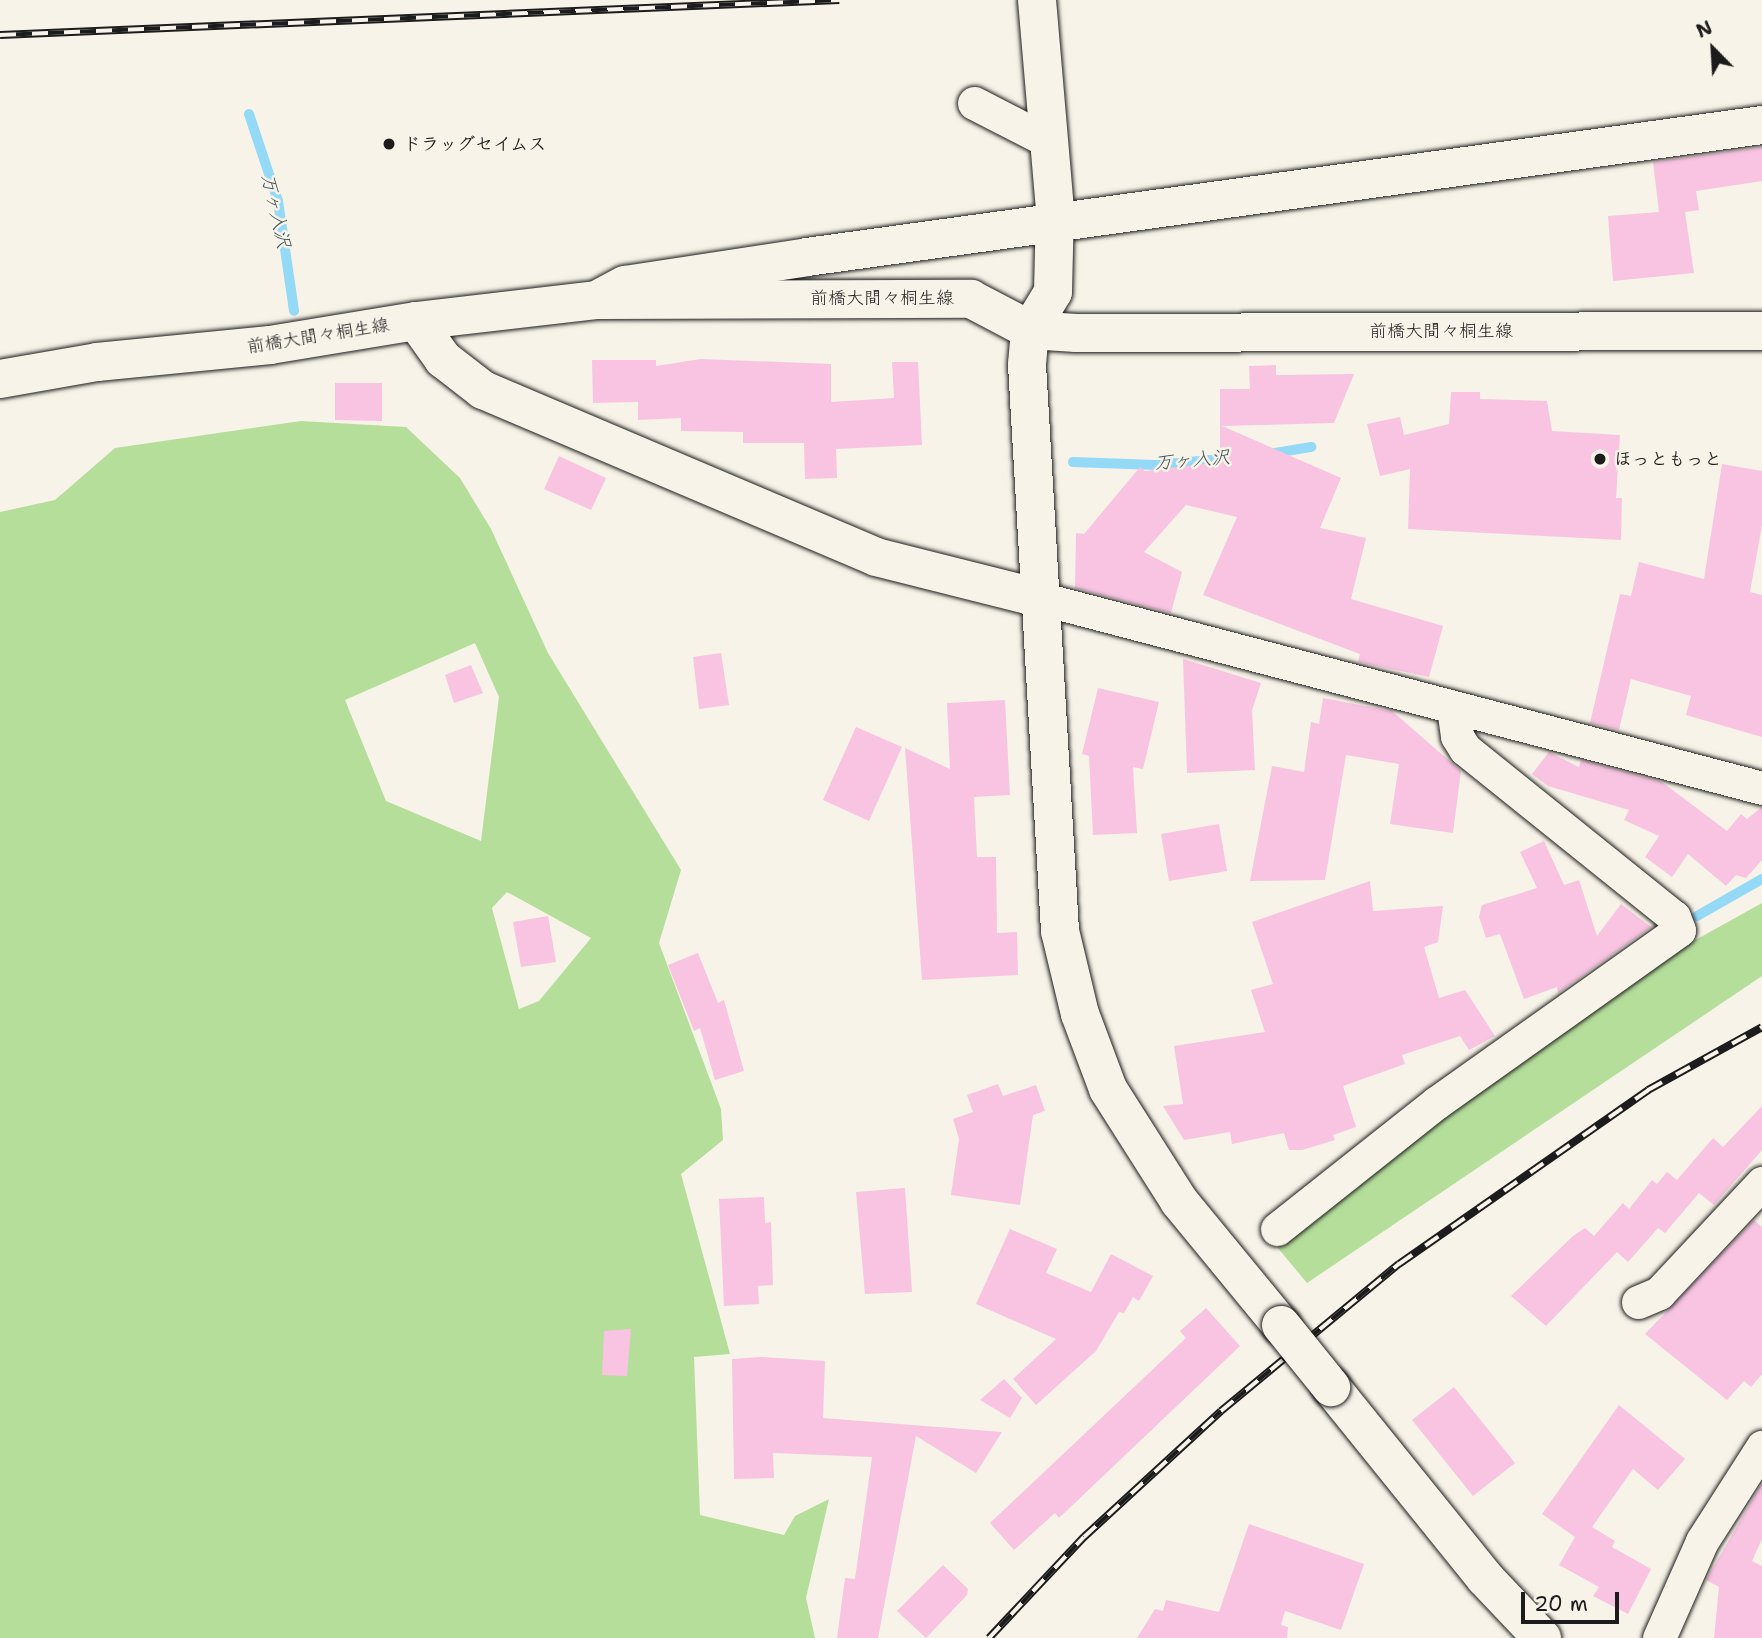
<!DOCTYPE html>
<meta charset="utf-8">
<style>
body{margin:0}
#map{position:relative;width:1762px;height:1638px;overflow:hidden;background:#f7f3e8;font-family:"Shantell Sans","Klee One",sans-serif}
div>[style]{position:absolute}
.green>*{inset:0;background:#b5de9b}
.stream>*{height:10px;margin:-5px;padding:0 5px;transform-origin:5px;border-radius:5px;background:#94d9f6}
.building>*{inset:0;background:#f8c4e1}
.roads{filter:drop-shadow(0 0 2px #1c1c1c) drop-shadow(0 0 2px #1c1c1c)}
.minor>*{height:33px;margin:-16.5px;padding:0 16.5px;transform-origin:16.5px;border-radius:16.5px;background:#f7f3e8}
.tertiary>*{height:38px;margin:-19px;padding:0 19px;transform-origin:19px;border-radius:19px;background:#f7f3e8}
.primary>*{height:38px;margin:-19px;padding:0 19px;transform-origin:19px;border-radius:19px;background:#f7f3e8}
.rail>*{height:8px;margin-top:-4px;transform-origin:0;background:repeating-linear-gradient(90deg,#f7f3e8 0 16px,#1c1c1c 0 32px);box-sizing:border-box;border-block:2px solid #1c1c1c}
.bridges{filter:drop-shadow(0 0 2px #1c1c1c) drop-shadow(0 0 2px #1c1c1c)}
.tertiary-bridge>*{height:38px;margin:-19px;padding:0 19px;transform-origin:19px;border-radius:19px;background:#f7f3e8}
.dots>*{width:19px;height:19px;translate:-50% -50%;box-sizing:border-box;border:4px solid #f7f3e8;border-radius:50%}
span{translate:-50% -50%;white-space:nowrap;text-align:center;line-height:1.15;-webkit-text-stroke:5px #f7f3e8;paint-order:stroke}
.poi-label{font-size:18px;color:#1c1c1c;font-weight:700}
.left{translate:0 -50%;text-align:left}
.street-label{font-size:18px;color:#1c1c1c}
.water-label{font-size:19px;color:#40555d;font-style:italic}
.north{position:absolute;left:1678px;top:14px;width:70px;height:70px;-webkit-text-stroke:5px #f7f3e8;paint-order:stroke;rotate:336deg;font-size:19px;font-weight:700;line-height:28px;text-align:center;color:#1c1c1c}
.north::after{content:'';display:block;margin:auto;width:24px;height:32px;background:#1c1c1c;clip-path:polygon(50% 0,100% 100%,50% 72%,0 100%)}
.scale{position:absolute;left:1521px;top:1592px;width:98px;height:32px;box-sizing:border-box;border:4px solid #1c1c1c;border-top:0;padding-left:9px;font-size:21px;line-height:24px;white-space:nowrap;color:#1c1c1c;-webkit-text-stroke:5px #f7f3e8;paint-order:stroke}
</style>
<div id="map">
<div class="green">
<i style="clip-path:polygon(evenodd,301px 421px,406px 427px,460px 478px,491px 529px,548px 653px,681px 870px,659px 943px,721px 1109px,723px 1140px,681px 1174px,730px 1354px,694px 1357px,700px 1515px,784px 1535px,795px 1516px,829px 1499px,806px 1598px,815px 1638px,0 1638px,0 512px,55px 500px,115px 448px,301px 421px,475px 643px,499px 697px,481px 841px,386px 801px,345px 700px,475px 643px,301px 421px,507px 892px,591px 938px,539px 1001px,519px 1009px,492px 908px,507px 892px)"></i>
<i style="clip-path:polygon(1762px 903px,1762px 976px,1307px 1283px,1277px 1247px,1456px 1103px,1690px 943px)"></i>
</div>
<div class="stream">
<i style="left:249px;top:114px;width:92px;rotate:71.6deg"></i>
<i style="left:278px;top:201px;width:111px;rotate:81.7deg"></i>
<i style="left:1269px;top:454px;width:43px;rotate:-9.5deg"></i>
<i style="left:1073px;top:462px;width:83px;rotate:2.1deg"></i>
<i style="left:1156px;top:465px;width:77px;rotate:-5.2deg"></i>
<i style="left:1697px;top:916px;width:75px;rotate:-29.6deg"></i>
</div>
<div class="building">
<i style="clip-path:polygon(1762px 147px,1762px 181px,1696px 191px,1699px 210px,1685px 212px,1694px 273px,1613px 281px,1608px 216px,1659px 212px,1653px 162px)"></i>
<i style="clip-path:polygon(701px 359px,831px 364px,831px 402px,894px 398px,892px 362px,918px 362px,922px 445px,836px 449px,837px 478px,805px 479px,804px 443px,743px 443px,743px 432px,681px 431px,681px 418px,638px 420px,638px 402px,593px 403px,592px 360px,656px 360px,656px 366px)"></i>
<i style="clip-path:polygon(1276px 365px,1276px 375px,1354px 374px,1334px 423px,1222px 426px,1341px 478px,1320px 528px,1366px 538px,1351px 599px,1443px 626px,1429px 677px,1358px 662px,1360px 654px,1203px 595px,1237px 517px,1186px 505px,1144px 552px,1182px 572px,1171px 613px,1075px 588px,1076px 533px,1084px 534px,1140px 467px,1145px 471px,1220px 462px,1220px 389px,1250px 389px,1249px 366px)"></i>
<i style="clip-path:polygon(335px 383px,382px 383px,382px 421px,335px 420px)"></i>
<i style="clip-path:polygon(1451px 392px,1480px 392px,1480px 399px,1547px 401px,1552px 431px,1620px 435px,1616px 498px,1622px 498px,1621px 540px,1408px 529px,1410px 469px,1380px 476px,1367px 424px,1400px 417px,1404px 435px,1449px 424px)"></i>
<i style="clip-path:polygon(559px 456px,606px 478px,591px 510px,544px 489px)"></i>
<i style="clip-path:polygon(1722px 464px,1762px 471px,1762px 525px,1750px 592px,1762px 595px,1762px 737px,1686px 715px,1691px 696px,1631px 679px,1619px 730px,1590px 723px,1620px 594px,1631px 596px,1639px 562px,1704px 579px)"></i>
<i style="clip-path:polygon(721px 653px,729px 705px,699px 709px,693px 657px)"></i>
<i style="clip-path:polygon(1183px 659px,1261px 683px,1252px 710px,1255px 770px,1187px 773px)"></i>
<i style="clip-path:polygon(471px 665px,483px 693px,454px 703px,445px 675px)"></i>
<i style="clip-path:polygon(1098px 688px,1159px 702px,1143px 769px,1133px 767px,1137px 833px,1093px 835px,1089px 756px,1082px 754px)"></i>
<i style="clip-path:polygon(1323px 698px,1392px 711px,1461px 771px,1453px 833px,1390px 824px,1399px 764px,1346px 755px,1325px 880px,1250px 881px,1272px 766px,1304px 772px,1311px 722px,1319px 724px)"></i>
<i style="clip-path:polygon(1005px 700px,1010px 795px,974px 797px,977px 857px,996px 857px,997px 933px,1017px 932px,1018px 975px,922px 980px,905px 748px,950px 769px,947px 703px)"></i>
<i style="clip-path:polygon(856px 727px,902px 747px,869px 821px,823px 800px)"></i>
<i style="clip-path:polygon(1549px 752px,1579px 767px,1581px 760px,1662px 782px,1727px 831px,1741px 814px,1747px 819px,1762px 807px,1762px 860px,1746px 878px,1736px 875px,1726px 886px,1688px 854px,1672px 877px,1645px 857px,1659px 836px,1624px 820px,1629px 810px,1548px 786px,1532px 774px)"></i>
<i style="clip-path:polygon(1219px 824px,1227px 871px,1169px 881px,1161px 834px)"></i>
<i style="clip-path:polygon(1544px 841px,1564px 885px,1579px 880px,1597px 936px,1621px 904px,1651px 927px,1558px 993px,1557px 987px,1524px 999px,1500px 934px,1486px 938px,1479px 917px,1482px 905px,1537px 888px,1520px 852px)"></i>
<i style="clip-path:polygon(1370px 881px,1373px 911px,1443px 906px,1438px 942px,1424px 947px,1439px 998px,1465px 990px,1495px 1036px,1469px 1050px,1460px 1036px,1402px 1055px,1405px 1064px,1343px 1086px,1356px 1127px,1333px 1135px,1335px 1140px,1302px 1150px,1289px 1150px,1284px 1133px,1232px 1144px,1230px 1132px,1184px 1140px,1163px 1106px,1183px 1104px,1174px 1046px,1265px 1032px,1251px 990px,1273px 984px,1252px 922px)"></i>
<i style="clip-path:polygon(548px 916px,556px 962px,521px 967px,513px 922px)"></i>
<i style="clip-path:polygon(698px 953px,718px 1003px,724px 1000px,744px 1071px,715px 1080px,700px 1028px,694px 1031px,668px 965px)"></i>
<i style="clip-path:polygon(998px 1084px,1003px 1096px,1036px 1085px,1045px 1111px,1033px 1115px,1020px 1205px,951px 1195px,959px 1139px,953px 1119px,973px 1112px,967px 1095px)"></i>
<i style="clip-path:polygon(1762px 1106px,1762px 1150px,1714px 1205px,1699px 1193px,1665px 1233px,1658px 1228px,1628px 1262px,1617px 1252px,1546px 1326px,1511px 1296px,1573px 1236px,1585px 1228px,1594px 1236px,1623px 1203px,1629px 1209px,1652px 1180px,1657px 1184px,1667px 1172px,1677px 1180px,1713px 1138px,1723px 1147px)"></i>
<i style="clip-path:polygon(905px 1188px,912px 1292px,865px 1294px,856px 1192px)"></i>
<i style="clip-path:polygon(764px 1197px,765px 1223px,771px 1222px,773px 1285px,758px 1286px,759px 1304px,724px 1306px,719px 1199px)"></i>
<i style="clip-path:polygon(1754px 1220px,1762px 1227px,1762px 1374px,1751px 1387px,1744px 1381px,1727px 1400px,1645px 1334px)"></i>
<i style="clip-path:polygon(1010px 1229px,1057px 1249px,1046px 1273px,1091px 1292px,1111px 1254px,1153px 1276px,1139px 1301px,1133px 1297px,1124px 1313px,1119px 1312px,1096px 1351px,1036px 1405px,1013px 1379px,1056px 1339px,976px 1304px)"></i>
<i style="clip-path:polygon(1206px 1308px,1240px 1346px,1059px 1518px,1055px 1513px,1014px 1550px,990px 1523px,1186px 1338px,1180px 1331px)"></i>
<i style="clip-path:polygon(631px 1329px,627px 1376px,602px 1375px,604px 1331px)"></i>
<i style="clip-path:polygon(760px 1357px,825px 1361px,823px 1418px,1002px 1432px,976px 1473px,916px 1436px,878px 1638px,837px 1638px,845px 1578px,855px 1579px,872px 1457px,773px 1453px,774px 1478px,734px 1479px,732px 1359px)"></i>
<i style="clip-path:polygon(1004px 1379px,1022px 1398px,1010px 1418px,980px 1400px)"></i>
<i style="clip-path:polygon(1454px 1387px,1515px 1463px,1473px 1496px,1412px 1420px)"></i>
<i style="clip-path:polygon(1619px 1405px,1685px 1459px,1658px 1490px,1633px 1469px,1592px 1527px,1615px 1541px,1612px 1547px,1651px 1569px,1628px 1614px,1593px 1596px,1599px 1587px,1559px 1565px,1575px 1537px,1542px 1514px)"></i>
<i style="clip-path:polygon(1762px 1483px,1762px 1539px,1752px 1561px,1762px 1566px,1762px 1638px,1714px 1638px,1719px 1587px,1706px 1580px)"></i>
<i style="clip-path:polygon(1249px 1524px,1364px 1564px,1341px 1630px,1285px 1611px,1281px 1625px,1288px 1627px,1287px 1638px,1137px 1638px,1155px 1609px,1163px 1611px,1166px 1600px,1219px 1612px)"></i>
<i style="clip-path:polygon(943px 1565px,968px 1589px,967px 1595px,926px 1638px,897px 1611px)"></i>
</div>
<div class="roads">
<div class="minor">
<i style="left:974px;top:103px;width:85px;rotate:27.2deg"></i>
<i style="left:1039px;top:598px;width:748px;rotate:14.72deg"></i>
<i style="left:1277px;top:1229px;width:203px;rotate:-38.4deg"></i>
<i style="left:1436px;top:1103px;width:298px;rotate:-35.4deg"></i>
<i style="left:1679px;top:930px;width:14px;rotate:-111deg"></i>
<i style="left:1674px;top:917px;width:268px;rotate:-141.2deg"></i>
<i style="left:1465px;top:749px;width:15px;rotate:-122deg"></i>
<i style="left:1457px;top:736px;width:29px;rotate:-98deg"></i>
<i style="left:1638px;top:1302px;width:23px;rotate:-23deg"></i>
<i style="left:1659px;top:1293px;width:151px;rotate:-46.9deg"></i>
<i style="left:1659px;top:1638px;width:106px;rotate:-66.1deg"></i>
<i style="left:1702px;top:1541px;width:112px;rotate:-57.4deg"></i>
</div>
<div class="tertiary">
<i style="left:1037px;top:0;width:210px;rotate:85.1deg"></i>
<i style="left:1055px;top:209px;width:83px;rotate:91.4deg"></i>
<i style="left:1053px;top:292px;width:44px;rotate:121.2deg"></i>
<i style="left:1030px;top:330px;width:35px;rotate:95deg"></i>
<i style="left:1027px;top:365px;width:567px;rotate:86.66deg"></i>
<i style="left:1060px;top:931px;width:85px;rotate:76.5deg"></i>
<i style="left:1080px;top:1014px;width:80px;rotate:69.5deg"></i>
<i style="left:1108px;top:1089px;width:133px;rotate:57.6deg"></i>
<i style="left:1179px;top:1201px;width:161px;rotate:50.6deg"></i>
<i style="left:602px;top:297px;width:26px;rotate:-28deg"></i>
<i style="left:625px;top:285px;width:184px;rotate:-8.7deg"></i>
<i style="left:807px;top:257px;width:964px;rotate:-7.87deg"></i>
<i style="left:416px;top:321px;width:47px;rotate:54.6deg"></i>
<i style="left:443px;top:359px;width:51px;rotate:37.8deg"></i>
<i style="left:483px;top:390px;width:427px;rotate:23deg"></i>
<i style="left:876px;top:557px;width:168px;rotate:14.1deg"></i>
<i style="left:1331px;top:1387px;width:245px;rotate:51.1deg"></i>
<i style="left:1485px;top:1578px;width:83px;rotate:46.5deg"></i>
</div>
<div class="primary">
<i style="left:0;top:379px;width:98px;rotate:-9.9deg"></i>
<i style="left:97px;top:362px;width:174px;rotate:-5.6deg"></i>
<i style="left:270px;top:345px;width:148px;rotate:-9.3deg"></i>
<i style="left:416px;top:321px;width:183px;rotate:-6.6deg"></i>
<i style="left:598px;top:300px;width:373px;rotate:-0.2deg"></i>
<i style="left:971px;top:299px;width:67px;rotate:27.7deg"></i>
<i style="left:1030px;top:330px;width:46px;rotate:3.7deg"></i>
<i style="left:1076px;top:333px;width:686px;rotate:-0.17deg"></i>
</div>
</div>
<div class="rail">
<i style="left:0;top:35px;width:840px;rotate:-2.39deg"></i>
<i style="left:989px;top:1638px;width:139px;rotate:-46.8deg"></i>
<i style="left:1084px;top:1537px;width:186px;rotate:-42.6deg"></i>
<i style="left:1221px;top:1411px;width:231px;rotate:-39.6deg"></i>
<i style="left:1399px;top:1264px;width:304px;rotate:-34.9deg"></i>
<i style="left:1648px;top:1090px;width:130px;rotate:-28.9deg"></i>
</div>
<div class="bridges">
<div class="tertiary-bridge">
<i style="left:1281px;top:1325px;width:80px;rotate:51.1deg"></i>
</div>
</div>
<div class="dots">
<i style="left:389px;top:144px;background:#1c1c1c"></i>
<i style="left:1600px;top:459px;background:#1c1c1c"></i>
</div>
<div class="poi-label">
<span class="left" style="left:403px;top:144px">ドラッグセイムス</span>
<span class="left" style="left:1614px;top:459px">ほっともっと</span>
</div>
<div class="street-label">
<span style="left:882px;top:298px">前橋大間々桐生線</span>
<span style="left:1441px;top:331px">前橋大間々桐生線</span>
<span style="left:318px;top:336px;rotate:-9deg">前橋大間々桐生線</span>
</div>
<div class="water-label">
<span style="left:276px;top:211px;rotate:77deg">万ヶ入沢</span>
<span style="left:1192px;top:460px;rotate:-5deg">万ヶ入沢</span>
</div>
<div class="north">N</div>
<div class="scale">20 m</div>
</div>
